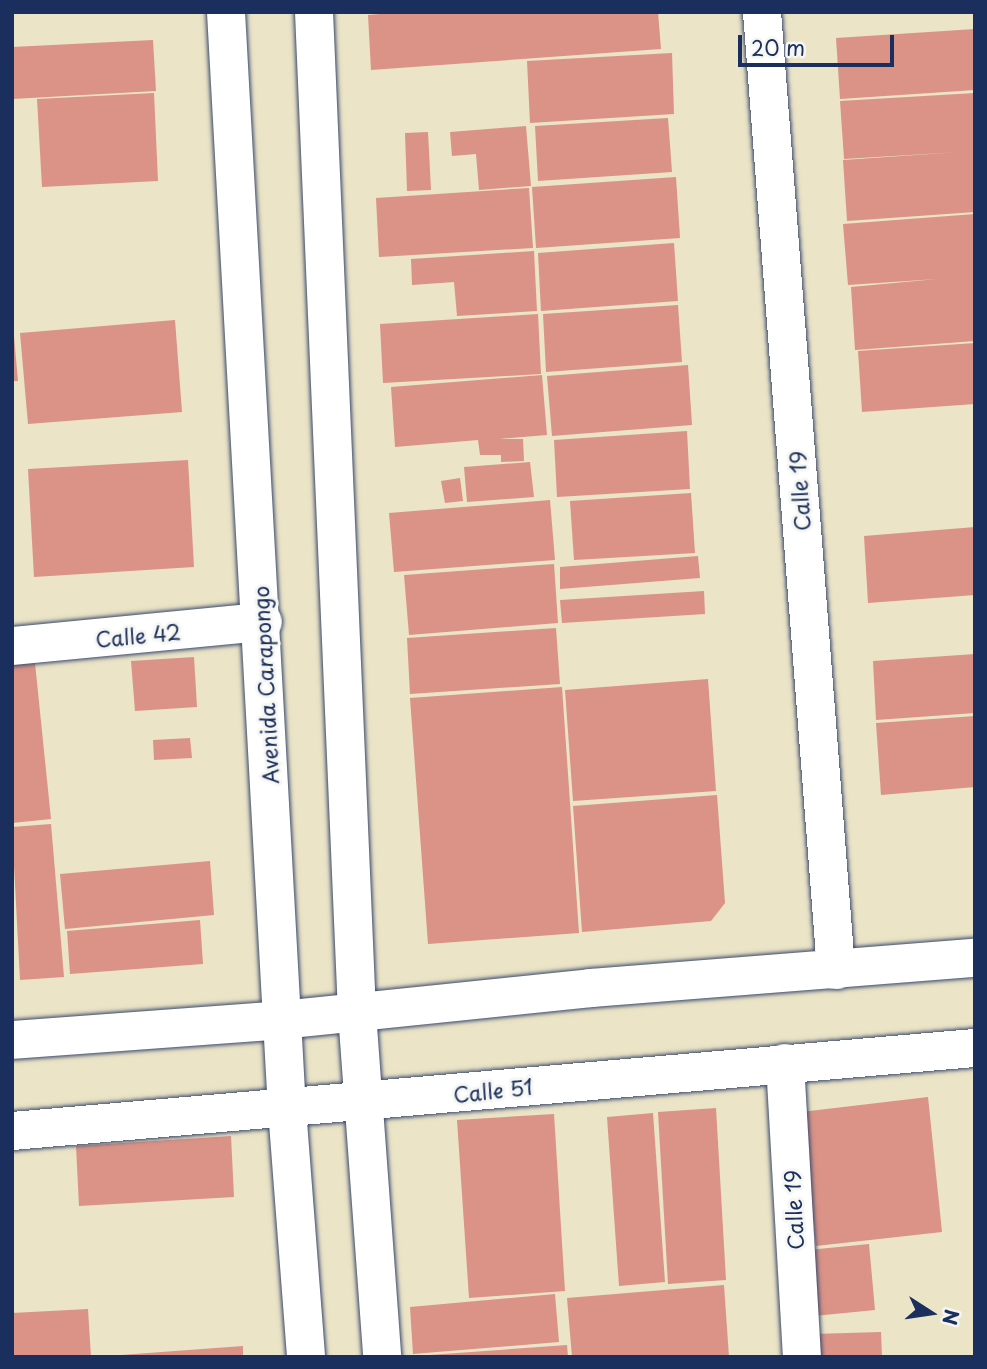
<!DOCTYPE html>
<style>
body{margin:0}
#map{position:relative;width:987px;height:1369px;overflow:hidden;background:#ebe4c7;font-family:"Playpen Sans",sans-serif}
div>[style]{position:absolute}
.building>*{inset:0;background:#da9386}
.roads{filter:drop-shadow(0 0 2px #3a4a6e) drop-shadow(0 0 2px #3a4a6e)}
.minor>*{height:38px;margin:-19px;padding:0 19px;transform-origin:19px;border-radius:19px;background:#fff}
span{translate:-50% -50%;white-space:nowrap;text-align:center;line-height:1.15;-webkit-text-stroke:6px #f6f6f2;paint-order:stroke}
.street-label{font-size:21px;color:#1b2f5e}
.frame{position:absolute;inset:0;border:14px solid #1b2f5e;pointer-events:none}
.north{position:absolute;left:896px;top:1278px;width:70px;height:70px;-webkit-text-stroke:5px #f6f6f2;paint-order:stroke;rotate:102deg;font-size:19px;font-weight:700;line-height:28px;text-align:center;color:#1b2f5e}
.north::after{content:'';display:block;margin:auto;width:24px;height:32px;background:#1b2f5e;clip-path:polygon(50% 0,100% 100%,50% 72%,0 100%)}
.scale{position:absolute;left:738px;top:35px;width:156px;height:32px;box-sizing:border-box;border:4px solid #1b2f5e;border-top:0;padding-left:9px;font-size:21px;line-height:24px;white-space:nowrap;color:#1b2f5e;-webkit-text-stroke:5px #f6f6f2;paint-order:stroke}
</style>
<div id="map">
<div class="building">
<i style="clip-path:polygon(403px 12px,658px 12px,661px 49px,371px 70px,368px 15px)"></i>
<i style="clip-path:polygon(975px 29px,975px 90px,840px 99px,836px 38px)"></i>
<i style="clip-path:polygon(153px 40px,156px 91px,12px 99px,12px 47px)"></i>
<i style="clip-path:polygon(672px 53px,674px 114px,530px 123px,527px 61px)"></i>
<i style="clip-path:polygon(154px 93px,158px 181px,42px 187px,37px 99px)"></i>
<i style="clip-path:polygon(975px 93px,975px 212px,847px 221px,843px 160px,960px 152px,844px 159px,840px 101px)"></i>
<i style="clip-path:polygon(668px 118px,672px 172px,538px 181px,535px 126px)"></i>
<i style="clip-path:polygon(526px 126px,531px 186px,479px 190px,476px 154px,452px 156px,450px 132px)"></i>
<i style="clip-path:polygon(428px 132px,431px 190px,407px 191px,405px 133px)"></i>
<i style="clip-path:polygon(676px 177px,680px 238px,536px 248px,532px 187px)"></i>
<i style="clip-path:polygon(529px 188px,533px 248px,379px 257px,376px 198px)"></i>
<i style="clip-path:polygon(975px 214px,975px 341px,855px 350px,851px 287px,937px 279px,848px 285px,843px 224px)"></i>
<i style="clip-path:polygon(674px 243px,678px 301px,541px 311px,538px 253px)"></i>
<i style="clip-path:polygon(534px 251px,537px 311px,457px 316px,454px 282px,412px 285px,411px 259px)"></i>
<i style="clip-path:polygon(678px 305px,682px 362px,546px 372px,543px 314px)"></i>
<i style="clip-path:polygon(12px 314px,18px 381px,12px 381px)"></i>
<i style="clip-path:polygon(538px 314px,541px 374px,383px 383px,380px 324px)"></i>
<i style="clip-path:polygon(175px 320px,182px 412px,28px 424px,20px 333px)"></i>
<i style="clip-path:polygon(975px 343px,975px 404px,862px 412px,858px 351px)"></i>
<i style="clip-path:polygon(688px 365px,692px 425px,552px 436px,547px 376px)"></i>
<i style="clip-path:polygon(542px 375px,547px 435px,499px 439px,523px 439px,524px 461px,501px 462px,501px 455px,480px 455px,478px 440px,395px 447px,391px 387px)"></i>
<i style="clip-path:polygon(687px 431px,690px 489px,557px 497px,554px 440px)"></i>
<i style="clip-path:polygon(188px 460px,194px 567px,34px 577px,28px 469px)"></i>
<i style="clip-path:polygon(530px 462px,534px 497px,467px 502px,464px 467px)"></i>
<i style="clip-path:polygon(460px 478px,463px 501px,445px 503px,441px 481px)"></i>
<i style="clip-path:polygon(691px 493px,695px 553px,574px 560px,570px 501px)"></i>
<i style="clip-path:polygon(550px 500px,555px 560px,394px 572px,389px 513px)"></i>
<i style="clip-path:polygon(975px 527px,975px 595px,868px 603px,864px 536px)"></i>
<i style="clip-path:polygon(698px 556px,700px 578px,560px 589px,560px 567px)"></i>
<i style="clip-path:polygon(554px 564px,558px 623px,409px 635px,404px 575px)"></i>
<i style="clip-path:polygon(704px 591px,705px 614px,562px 623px,560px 600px)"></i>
<i style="clip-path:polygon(556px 628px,560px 684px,410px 694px,407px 638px)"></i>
<i style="clip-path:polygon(975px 654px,975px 713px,876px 720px,873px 661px)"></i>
<i style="clip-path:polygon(194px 657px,197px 707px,135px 711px,131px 661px)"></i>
<i style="clip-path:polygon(35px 663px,51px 819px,12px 823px,12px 665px)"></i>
<i style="clip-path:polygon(708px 679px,716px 791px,573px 801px,565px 690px)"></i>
<i style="clip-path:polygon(562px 687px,579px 933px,428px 944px,410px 698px)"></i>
<i style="clip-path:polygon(975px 716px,975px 787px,881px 795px,876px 723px)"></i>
<i style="clip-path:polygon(190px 738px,192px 758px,154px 760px,153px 740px)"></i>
<i style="clip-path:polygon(717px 795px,725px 903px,711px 921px,582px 932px,573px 806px)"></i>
<i style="clip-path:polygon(51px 824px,64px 977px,20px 980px,12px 827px)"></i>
<i style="clip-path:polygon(210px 861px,214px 915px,65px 929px,60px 874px)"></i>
<i style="clip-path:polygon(200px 920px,203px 964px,70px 974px,67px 931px)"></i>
<i style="clip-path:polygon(928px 1097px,942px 1232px,816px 1246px,801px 1112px)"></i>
<i style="clip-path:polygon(716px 1108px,726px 1280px,668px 1284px,658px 1112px)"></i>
<i style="clip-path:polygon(653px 1113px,665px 1282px,619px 1286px,607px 1117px)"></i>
<i style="clip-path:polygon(554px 1114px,565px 1291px,469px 1298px,457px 1120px)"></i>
<i style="clip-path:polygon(231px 1136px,234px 1197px,79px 1206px,76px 1146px)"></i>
<i style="clip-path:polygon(869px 1244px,875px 1310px,814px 1316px,808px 1250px)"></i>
<i style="clip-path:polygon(724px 1285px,729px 1357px,572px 1357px,567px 1298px)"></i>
<i style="clip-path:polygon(555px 1294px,559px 1342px,413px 1354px,410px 1307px)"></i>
<i style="clip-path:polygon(88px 1309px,91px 1357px,12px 1357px,12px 1313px)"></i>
<i style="clip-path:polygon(881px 1332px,882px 1357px,814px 1357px,813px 1334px)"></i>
<i style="clip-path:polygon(567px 1345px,568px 1357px,429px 1357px,429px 1355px)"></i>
<i style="clip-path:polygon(243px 1346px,243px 1357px,121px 1357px,121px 1355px)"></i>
</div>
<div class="roads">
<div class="minor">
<i style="left:226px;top:12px;width:1099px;rotate:86.82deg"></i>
<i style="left:287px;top:1109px;width:249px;rotate:85.6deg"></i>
<i style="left:314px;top:12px;width:1002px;rotate:87.54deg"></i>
<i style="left:357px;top:1013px;width:345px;rotate:85.8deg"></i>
<i style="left:762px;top:12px;width:961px;rotate:85.58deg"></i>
<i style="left:12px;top:646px;width:252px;rotate:-5.5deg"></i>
<i style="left:12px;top:1040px;width:271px;rotate:-4.2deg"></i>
<i style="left:282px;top:1020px;width:311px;rotate:-5.9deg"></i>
<i style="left:591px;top:988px;width:385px;rotate:-4.5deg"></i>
<i style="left:785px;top:1063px;width:294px;rotate:86.7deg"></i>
<i style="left:12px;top:1131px;width:967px;rotate:-4.93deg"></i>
</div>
</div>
<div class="street-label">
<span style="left:799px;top:491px;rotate:-94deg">Calle 19</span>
<span style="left:138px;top:635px;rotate:-5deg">Calle 42</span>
<span style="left:265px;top:685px;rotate:-93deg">Avenida Carapongo</span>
<span style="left:493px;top:1090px;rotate:-6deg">Calle 51</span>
<span style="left:793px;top:1210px;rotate:-93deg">Calle 19</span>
</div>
<div class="frame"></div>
<div class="north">N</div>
<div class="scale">20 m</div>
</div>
